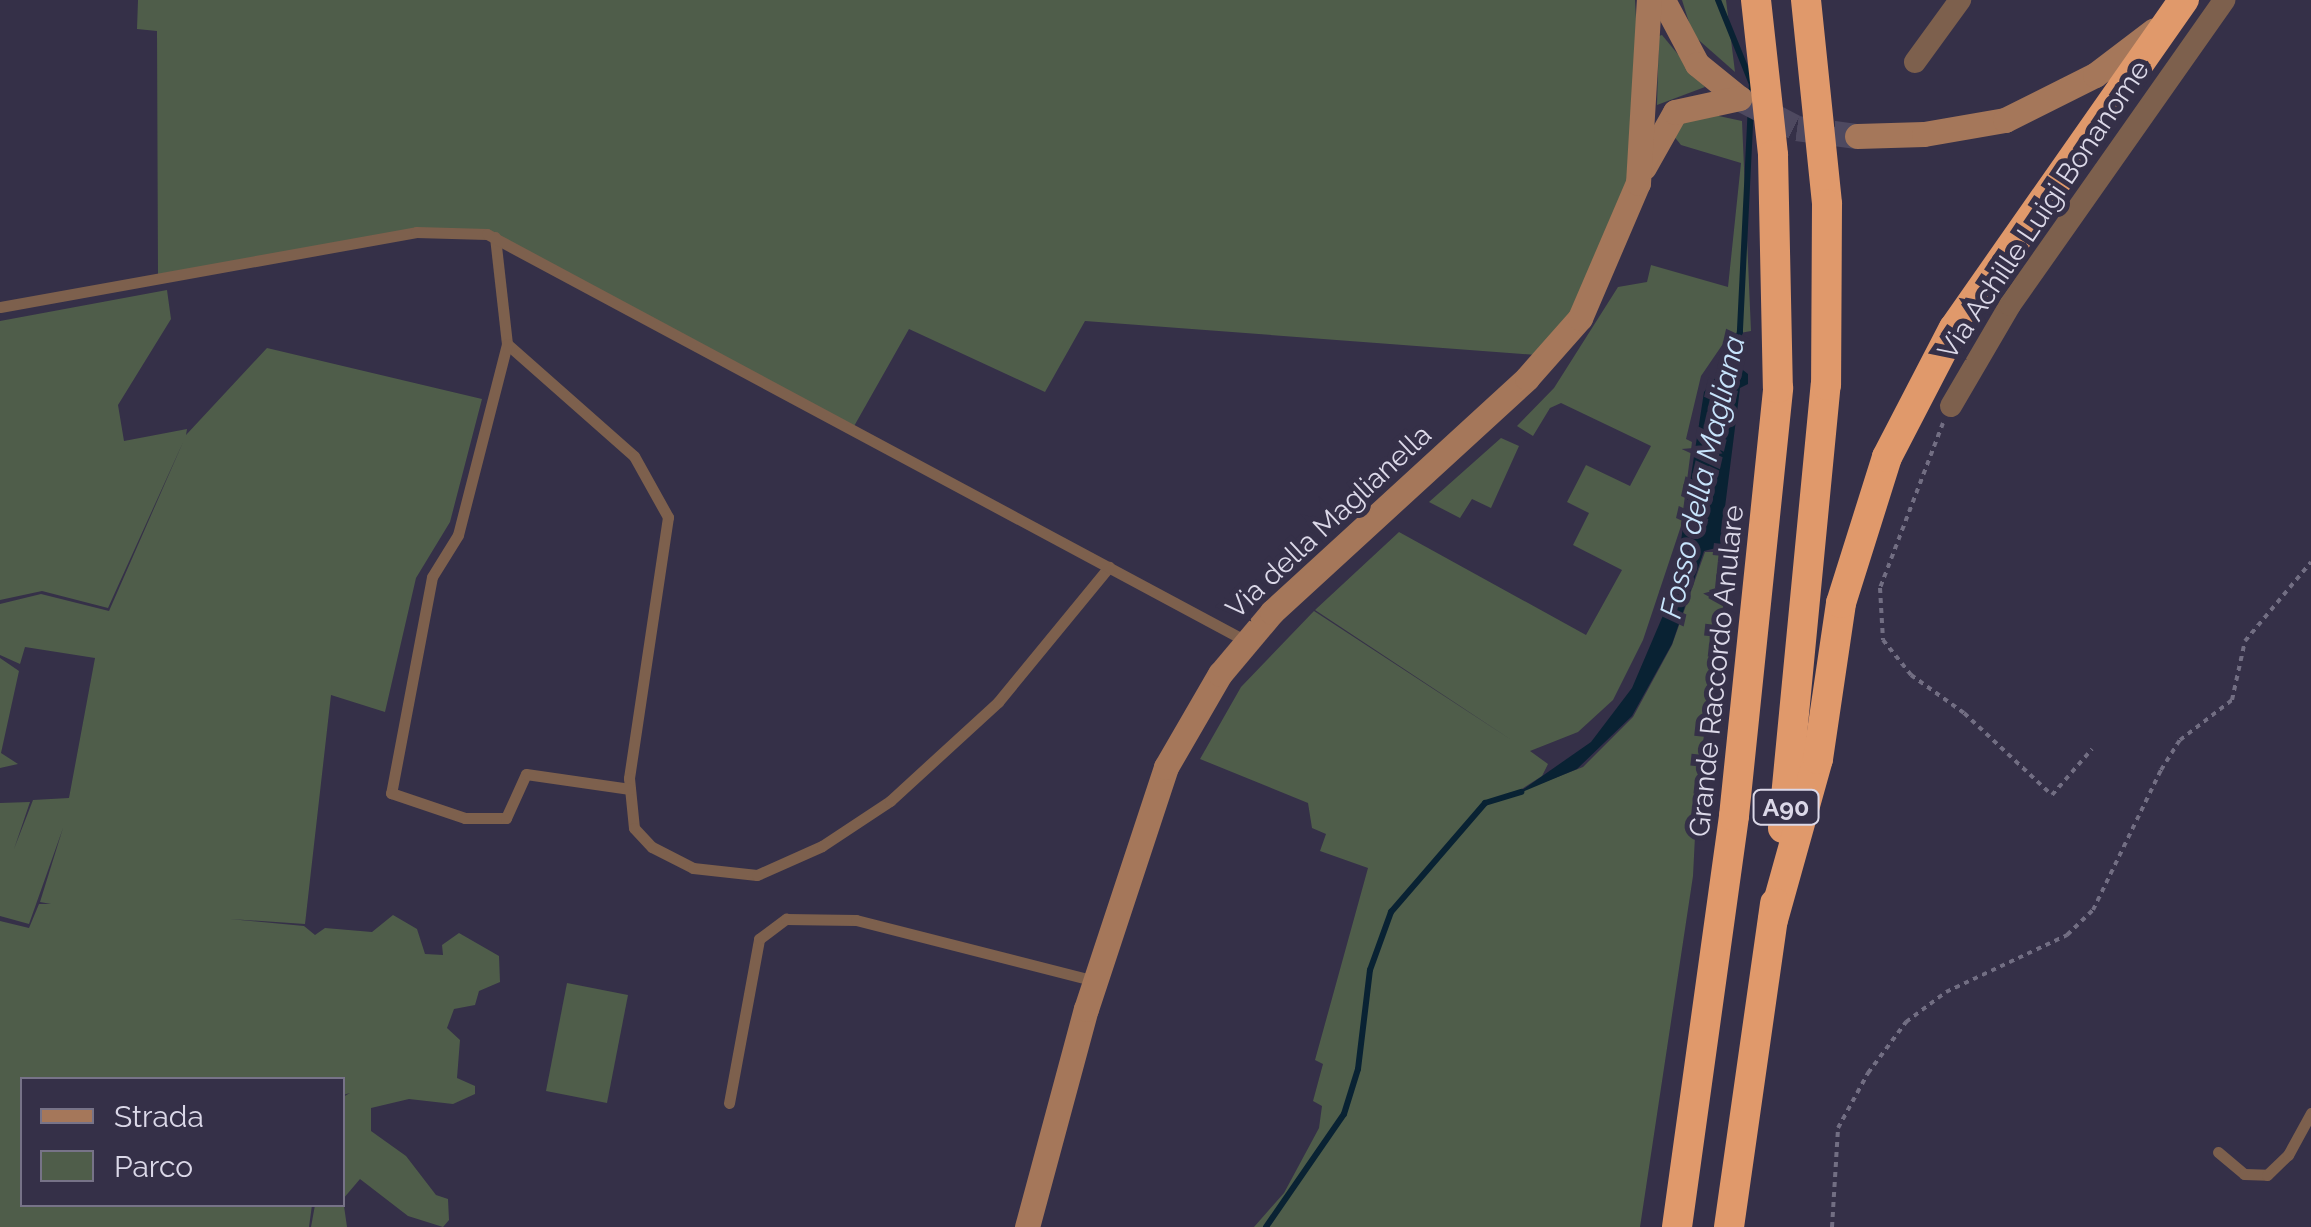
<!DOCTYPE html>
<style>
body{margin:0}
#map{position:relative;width:2311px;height:1227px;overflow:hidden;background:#353048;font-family:Raleway,sans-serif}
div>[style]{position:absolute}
.green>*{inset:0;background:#4f5d4a}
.water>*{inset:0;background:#092233}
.stream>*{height:6px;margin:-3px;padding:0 3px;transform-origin:3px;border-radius:3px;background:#092233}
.secondary-tunnel>*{height:25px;margin-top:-12.5px;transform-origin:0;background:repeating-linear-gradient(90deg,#4e4960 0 25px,transparent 0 37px)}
.path>*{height:4px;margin-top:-2px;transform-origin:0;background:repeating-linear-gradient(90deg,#726e83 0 5px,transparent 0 10px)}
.lane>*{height:11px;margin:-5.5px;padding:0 5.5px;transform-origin:5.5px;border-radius:5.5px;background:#7d604d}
.street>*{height:22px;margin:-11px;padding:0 11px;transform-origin:11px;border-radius:11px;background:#7d604d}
.secondary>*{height:25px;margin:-12.5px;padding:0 12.5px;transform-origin:12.5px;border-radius:12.5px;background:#a5775a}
.highway>*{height:30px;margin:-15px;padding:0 15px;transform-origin:15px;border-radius:15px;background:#e0996b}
.highway-bridge>*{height:30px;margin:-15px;padding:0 15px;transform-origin:15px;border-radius:15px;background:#e0996b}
span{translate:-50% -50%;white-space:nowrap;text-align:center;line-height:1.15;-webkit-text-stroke:10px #353048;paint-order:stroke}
.shield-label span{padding:2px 8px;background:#353048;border:2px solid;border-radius:8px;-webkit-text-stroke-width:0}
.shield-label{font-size:25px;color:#dbd8e8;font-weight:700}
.street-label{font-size:28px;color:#dbd8e8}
.water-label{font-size:30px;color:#c7e4fc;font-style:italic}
.legend{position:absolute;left:20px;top:1077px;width:325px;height:130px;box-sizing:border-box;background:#353048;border:2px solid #777388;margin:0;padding:12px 18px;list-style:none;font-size:30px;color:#dbd8e8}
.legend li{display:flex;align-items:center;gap:20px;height:50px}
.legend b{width:50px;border:2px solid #777388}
</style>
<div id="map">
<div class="green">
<i style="clip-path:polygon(138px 0,1635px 0,1641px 111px,1629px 206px,1549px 356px,1085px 321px,1045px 392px,909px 329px,853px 428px,495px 237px,437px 229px,158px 278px,157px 31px,137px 29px)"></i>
<i style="clip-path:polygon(1682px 0,1726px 0,1735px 72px,1693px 35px)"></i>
<i style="clip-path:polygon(1662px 35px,1705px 87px,1657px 105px,1659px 36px)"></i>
<i style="clip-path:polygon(1714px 115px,1742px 121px,1751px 331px,1729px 335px,1701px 376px,1686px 439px,1692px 442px,1681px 526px,1643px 640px,1613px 700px,1578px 732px,1530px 751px,1548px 764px,1542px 776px,1514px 794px,1583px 767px,1633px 717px,1672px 645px,1705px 552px,1731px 552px,1698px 776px,1693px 876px,1640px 1227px,1254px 1227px,1284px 1193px,1319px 1128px,1322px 1106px,1313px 1101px,1323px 1064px,1315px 1060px,1368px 868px,1320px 851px,1326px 834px,1312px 828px,1308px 803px,1200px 759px,1241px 687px,1314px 611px,1513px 741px,1315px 610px,1399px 532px,1586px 635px,1622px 570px,1573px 545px,1589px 513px,1567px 502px,1586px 465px,1630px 486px,1651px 446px,1561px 403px,1550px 408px,1533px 436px,1517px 426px,1554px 388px,1618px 287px,1647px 282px,1651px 265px,1728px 287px,1741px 163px,1681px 145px,1673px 135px,1675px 125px)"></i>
<i style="clip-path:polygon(167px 290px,171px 319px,118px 405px,124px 441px,187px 429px,186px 435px,267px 348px,482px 399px,450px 522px,416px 578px,385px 712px,331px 695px,305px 924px,230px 919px,304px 926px,315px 935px,325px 928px,372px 932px,393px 915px,417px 929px,425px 954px,443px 955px,442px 945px,459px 933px,499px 956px,500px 982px,479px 991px,475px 1005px,454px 1009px,447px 1028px,460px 1040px,457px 1078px,475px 1086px,475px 1094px,453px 1104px,409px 1099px,371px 1108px,371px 1131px,406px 1156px,436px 1195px,448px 1199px,449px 1220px,443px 1227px,408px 1216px,360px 1179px,343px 1199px,347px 1227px,311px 1227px,315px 1205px,342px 1204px,343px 1097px,350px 1093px,343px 1095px,342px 1080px,22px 1080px,22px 1204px,312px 1205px,309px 1227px,0 1227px,0 921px,29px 928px,39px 904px,51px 904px,40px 902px,63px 828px,29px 924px,0 916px,0 803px,30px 802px,14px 849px,33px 800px,69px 798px,95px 658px,25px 647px,20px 664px,0 655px,0 604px,41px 594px,109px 611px,184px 440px,108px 608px,42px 591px,0 600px,0 321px)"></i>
<i style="clip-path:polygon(1501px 438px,1519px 446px,1491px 508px,1472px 499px,1460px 518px,1429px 502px)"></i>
<i style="clip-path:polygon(0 658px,19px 671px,1px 753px,18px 764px,0 768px)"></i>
<i style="clip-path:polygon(567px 983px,628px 995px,607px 1103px,546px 1091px)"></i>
</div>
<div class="water">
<i style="clip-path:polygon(1730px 360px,1748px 374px,1748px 384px,1740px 388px,1720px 547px,1704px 551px,1672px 644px,1632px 716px,1577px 769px,1515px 795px,1591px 742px,1632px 688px,1673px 592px,1704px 392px)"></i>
</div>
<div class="stream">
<i style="left:1718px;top:0;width:91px;rotate:68deg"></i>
<i style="left:1752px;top:84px;width:248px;rotate:92.8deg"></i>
<i style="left:1740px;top:332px;width:40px;rotate:111deg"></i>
<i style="left:1266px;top:1227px;width:137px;rotate:-55.4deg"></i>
<i style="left:1344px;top:1114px;width:47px;rotate:-72.7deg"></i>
<i style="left:1358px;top:1069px;width:100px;rotate:-83.1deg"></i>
<i style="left:1370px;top:970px;width:62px;rotate:-70.1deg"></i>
<i style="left:1391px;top:912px;width:144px;rotate:-49.2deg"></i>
<i style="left:1485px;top:803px;width:38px;rotate:-17deg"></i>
</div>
<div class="secondary-tunnel">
<i style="left:1739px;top:98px;width:65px;rotate:27.3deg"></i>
<i style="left:1797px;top:128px;width:61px;rotate:7.6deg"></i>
</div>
<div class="path">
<i style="left:1943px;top:423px;width:177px;rotate:110.9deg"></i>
<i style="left:1880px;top:588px;width:52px;rotate:86.7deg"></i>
<i style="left:1883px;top:640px;width:45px;rotate:51.3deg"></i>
<i style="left:1911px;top:675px;width:65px;rotate:35.6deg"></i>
<i style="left:1964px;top:713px;width:120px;rotate:43deg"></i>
<i style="left:2052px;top:795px;width:61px;rotate:-49deg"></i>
<i style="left:1832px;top:1227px;width:99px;rotate:-86.5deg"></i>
<i style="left:1838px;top:1128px;width:63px;rotate:-61.4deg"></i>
<i style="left:1868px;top:1073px;width:64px;rotate:-53.3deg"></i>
<i style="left:1906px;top:1022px;width:50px;rotate:-36.9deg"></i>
<i style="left:1946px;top:992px;width:134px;rotate:-25.2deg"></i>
<i style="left:2067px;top:935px;width:36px;rotate:-44deg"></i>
<i style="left:2093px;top:910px;width:156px;rotate:-64.1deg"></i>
<i style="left:2161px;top:770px;width:36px;rotate:-58deg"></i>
<i style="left:2180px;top:740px;width:66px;rotate:-37.6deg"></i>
<i style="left:2232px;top:700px;width:60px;rotate:-77.6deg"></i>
<i style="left:2245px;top:641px;width:103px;rotate:-50.1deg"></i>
</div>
<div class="lane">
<i style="left:495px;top:237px;width:108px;rotate:83.6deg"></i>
<i style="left:507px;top:344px;width:169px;rotate:41.4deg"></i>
<i style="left:634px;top:456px;width:70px;rotate:60.9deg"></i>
<i style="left:668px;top:517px;width:264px;rotate:98.5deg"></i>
<i style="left:629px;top:778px;width:50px;rotate:84.3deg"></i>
<i style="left:634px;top:828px;width:26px;rotate:47deg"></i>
<i style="left:652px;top:847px;width:46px;rotate:27.1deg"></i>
<i style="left:693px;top:868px;width:64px;rotate:6.2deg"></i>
<i style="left:757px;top:875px;width:71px;rotate:-24deg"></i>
<i style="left:822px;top:846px;width:82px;rotate:-33.5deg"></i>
<i style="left:890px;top:801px;width:147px;rotate:-42.5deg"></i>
<i style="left:998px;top:702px;width:175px;rotate:-50.6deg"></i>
<i style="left:0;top:307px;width:423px;rotate:-10.2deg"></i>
<i style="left:416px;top:232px;width:71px;rotate:1.6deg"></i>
<i style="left:487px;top:234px;width:861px;rotate:28.2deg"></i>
<i style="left:507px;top:344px;width:197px;rotate:104.4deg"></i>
<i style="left:458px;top:535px;width:49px;rotate:121.8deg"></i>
<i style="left:432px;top:577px;width:220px;rotate:100.7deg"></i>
<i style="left:391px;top:793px;width:78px;rotate:18.7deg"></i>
<i style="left:465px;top:818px;width:41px"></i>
<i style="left:506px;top:818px;width:48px;rotate:-65.6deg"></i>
<i style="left:526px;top:774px;width:105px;rotate:8.2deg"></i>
<i style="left:729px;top:1103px;width:167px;rotate:-79.6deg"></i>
<i style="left:759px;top:939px;width:34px;rotate:-37deg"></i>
<i style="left:786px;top:919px;width:70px;rotate:0.8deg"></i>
<i style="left:856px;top:920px;width:247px;rotate:14.3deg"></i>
<i style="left:2218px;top:1152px;width:34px;rotate:40deg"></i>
<i style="left:2244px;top:1174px;width:23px;rotate:2deg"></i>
<i style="left:2267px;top:1175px;width:29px;rotate:-44deg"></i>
<i style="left:2288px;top:1155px;width:48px;rotate:-61.3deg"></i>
</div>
<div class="street">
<i style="left:1915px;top:62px;width:77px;rotate:-54deg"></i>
<i style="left:1951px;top:406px;width:117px;rotate:-59.7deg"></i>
<i style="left:2010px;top:305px;width:373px;rotate:-54.9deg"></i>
</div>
<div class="secondary">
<i style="left:1663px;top:0;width:72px;rotate:62deg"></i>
<i style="left:1697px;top:64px;width:54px;rotate:39deg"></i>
<i style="left:1857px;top:136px;width:67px;rotate:-1.7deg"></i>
<i style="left:1924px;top:134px;width:82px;rotate:-9.8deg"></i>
<i style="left:2005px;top:120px;width:101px;rotate:-26.6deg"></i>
<i style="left:2095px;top:75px;width:74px;rotate:-37.3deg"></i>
<i style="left:1644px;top:167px;width:63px;rotate:-60.6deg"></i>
<i style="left:1675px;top:112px;width:66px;rotate:-12.3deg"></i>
<i style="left:1027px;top:1227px;width:226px;rotate:-74.9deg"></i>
<i style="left:1086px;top:1009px;width:255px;rotate:-71.7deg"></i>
<i style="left:1166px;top:767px;width:108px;rotate:-59.9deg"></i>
<i style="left:1220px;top:674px;width:81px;rotate:-50deg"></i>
<i style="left:1272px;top:612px;width:346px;rotate:-42.5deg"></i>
<i style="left:1527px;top:378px;width:80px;rotate:-48.5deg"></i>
<i style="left:1580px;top:318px;width:147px;rotate:-66.8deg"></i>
<i style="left:1638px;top:183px;width:183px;rotate:-86.6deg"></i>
</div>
<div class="highway">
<i style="left:1783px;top:828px;width:445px;rotate:-84.5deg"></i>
<i style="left:1773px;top:920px;width:167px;rotate:-74.4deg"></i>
<i style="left:1818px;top:759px;width:158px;rotate:-81.6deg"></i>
<i style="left:1841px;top:603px;width:153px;rotate:-72.5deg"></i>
<i style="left:1887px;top:457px;width:145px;rotate:-62.6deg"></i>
<i style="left:1954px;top:328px;width:401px;rotate:-55deg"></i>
<i style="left:1677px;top:1227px;width:415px;rotate:-82.1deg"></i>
<i style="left:1734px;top:816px;width:430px;rotate:-84.1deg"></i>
<i style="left:1729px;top:1227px;width:327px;rotate:-81.9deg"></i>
</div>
<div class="highway-bridge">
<i style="left:1756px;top:0;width:156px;rotate:83.7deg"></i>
<i style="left:1773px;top:155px;width:233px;rotate:88.8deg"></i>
<i style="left:1806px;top:0;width:205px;rotate:84.1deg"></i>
<i style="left:1827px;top:204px;width:181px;rotate:90.3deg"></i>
</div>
<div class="shield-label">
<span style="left:1786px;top:807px">A90</span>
</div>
<div class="street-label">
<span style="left:2044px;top:210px;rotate:-56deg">Via Achille Luigi Bonanome</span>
<span style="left:1329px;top:522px;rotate:-43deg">Via della Maglianella</span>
<span style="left:1717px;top:671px;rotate:-84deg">Grande Raccordo Anulare</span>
</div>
<div class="water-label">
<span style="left:1703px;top:477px;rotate:-77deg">Fosso della Magliana</span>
</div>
<ul class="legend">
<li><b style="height:12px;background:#a5775a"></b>Strada</li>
<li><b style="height:28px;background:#4f5d4a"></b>Parco</li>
</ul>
</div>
